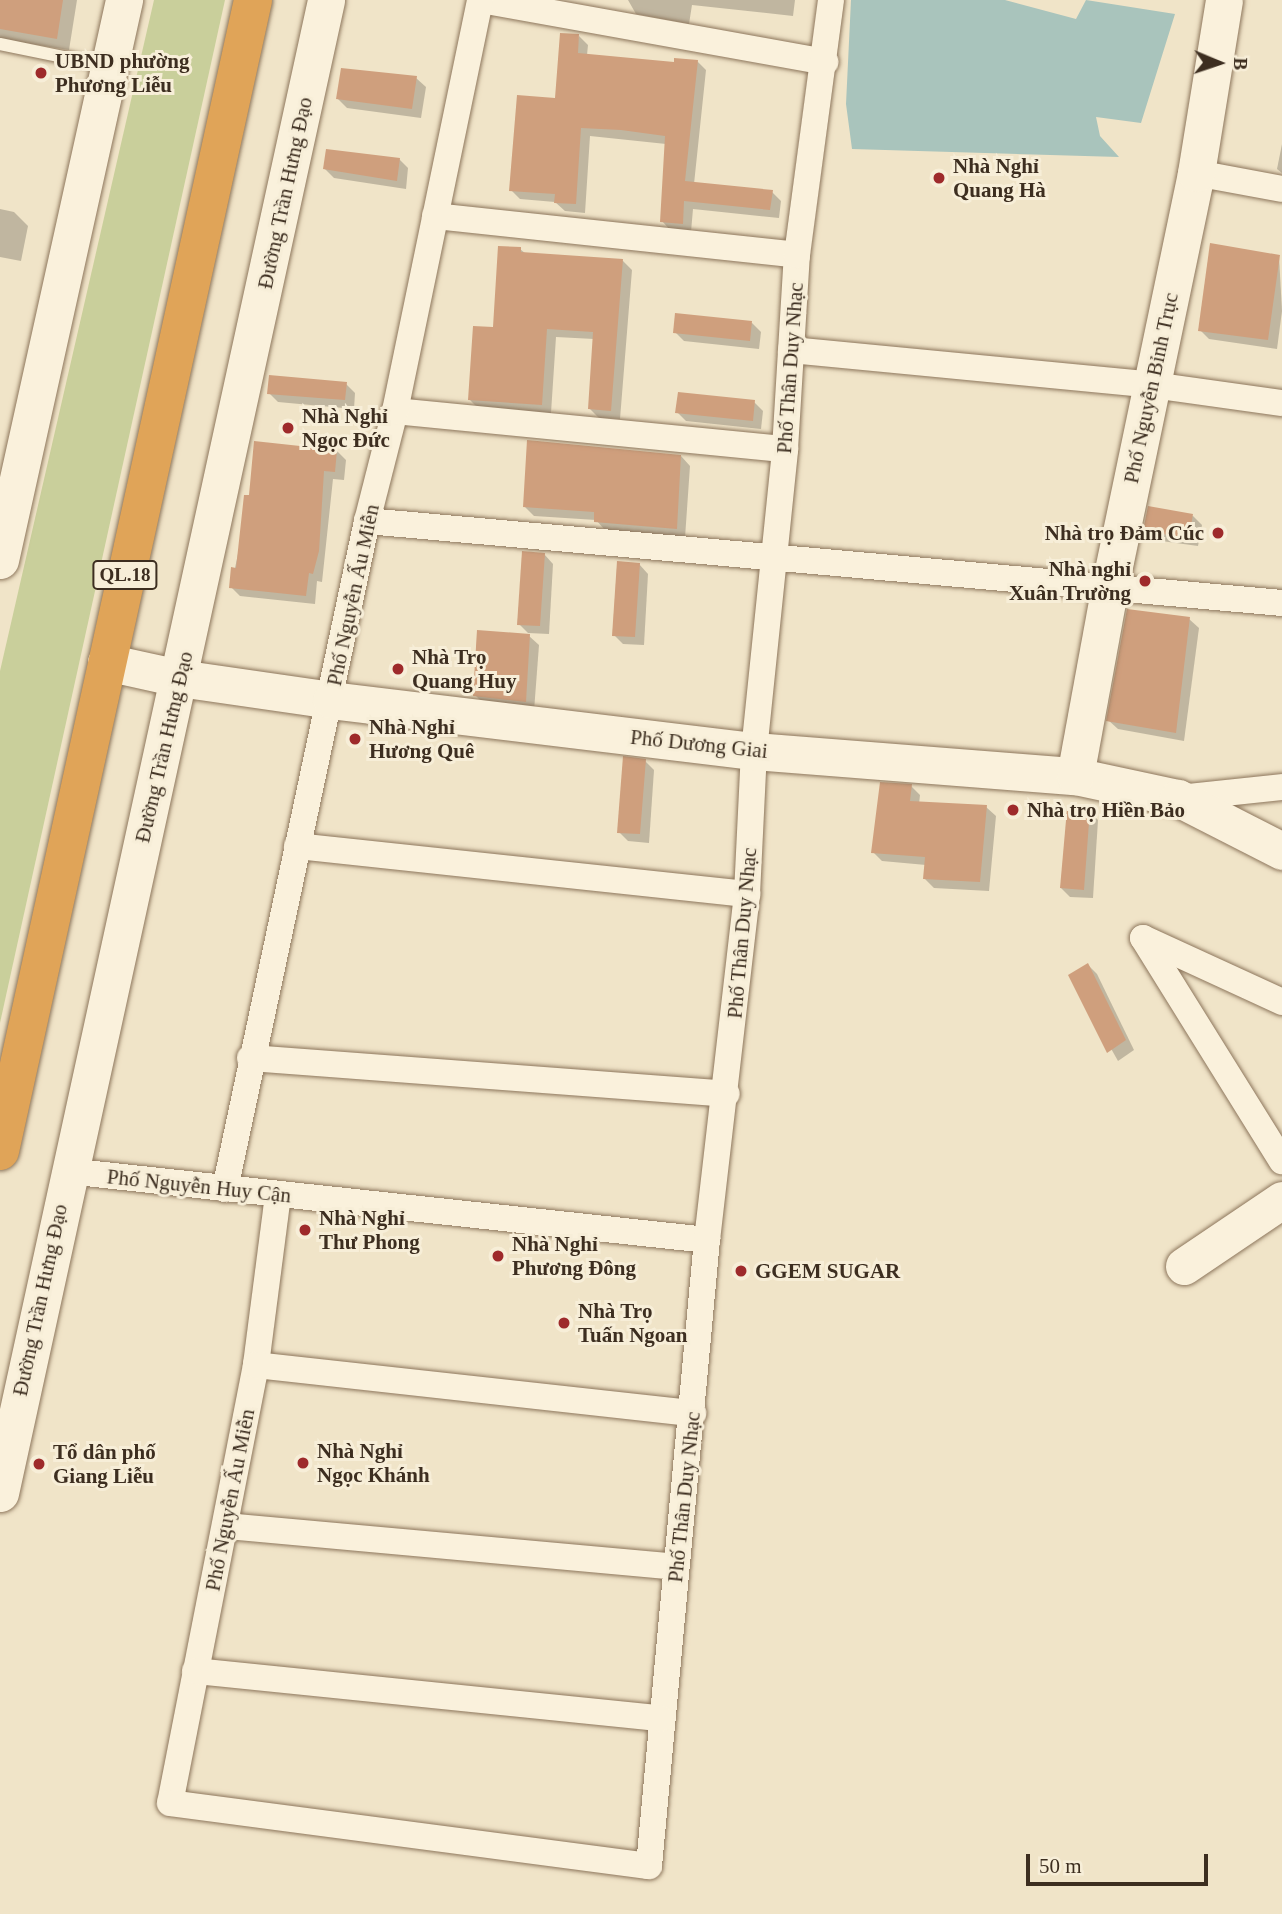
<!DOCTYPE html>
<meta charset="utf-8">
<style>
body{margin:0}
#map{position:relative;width:1282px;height:1914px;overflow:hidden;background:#f0e4c8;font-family:"Times New Roman",serif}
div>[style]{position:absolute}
.green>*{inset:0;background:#c9cf9b}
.water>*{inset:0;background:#a9c4bc}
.shadow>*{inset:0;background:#0003}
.building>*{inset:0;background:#cf9f7d}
.roads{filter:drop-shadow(0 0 2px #8d765c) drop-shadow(0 0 2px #8d765c)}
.lane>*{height:12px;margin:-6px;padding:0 6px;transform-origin:6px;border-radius:6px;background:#faf1dc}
.street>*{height:26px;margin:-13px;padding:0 13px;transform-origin:13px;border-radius:13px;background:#faf1dc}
.secondary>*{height:37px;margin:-18.5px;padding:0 18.5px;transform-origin:18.5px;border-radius:18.5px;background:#faf1dc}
.highway>*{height:38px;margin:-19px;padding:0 19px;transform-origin:19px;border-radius:19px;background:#e0a458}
.dots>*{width:19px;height:19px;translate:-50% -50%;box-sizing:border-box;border:4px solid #f7eed8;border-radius:50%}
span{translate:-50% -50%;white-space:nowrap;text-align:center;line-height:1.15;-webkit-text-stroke:6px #f7eed8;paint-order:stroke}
.shield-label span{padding:2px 5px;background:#f7eed8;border:2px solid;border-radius:5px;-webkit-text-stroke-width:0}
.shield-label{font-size:19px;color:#3d2e20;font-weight:700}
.poi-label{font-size:21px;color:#3d2e20;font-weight:700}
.left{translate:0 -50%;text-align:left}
.right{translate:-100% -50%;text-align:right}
.street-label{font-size:21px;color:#3d2e20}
.north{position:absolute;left:1184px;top:28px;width:70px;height:70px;-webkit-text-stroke:5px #f7eed8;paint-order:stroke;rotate:92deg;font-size:19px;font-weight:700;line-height:28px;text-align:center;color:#3d2e20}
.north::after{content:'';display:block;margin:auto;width:24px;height:32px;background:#3d2e20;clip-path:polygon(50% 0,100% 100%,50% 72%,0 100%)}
.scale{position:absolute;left:1026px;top:1854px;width:182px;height:32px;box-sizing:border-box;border:4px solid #3d2e20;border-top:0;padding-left:9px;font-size:21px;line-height:24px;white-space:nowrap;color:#3d2e20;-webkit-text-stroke:5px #f7eed8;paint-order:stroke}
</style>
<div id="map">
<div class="green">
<i style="clip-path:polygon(154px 0,225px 0,0 1023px,0 671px)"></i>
</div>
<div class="water">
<i style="clip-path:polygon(851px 0,1005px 0,1076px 19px,1086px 0,1175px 14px,1141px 123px,1096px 117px,1100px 136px,1119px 157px,852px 149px,846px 104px)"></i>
</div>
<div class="shadow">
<i style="clip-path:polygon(0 0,77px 0,69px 50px,0 39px)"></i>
<i style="clip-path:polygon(628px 0,795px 0,793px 16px,692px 5px,689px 24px,636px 14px)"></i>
<i style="clip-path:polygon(579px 36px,588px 45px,587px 55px,676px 64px,697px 61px,706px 70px,694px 184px,772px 192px,781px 201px,779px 218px,693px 209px,691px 232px,671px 231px,662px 221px,666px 144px,590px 136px,585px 213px,565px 211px,555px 202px,520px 199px,511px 190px,556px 100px)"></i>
<i style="clip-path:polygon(416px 78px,426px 87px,421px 118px,347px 108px,338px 99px)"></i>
<i style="clip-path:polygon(1282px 144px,1282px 173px,1277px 169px)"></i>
<i style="clip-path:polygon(399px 159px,408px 168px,406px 189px,334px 178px,325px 169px)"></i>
<i style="clip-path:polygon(0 209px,14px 212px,28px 226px,21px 261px,0 257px)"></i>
<i style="clip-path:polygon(520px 249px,526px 254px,623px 261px,632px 270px,620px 419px,599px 418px,590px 409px,594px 339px,556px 337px,551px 413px,479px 409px,470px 400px)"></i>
<i style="clip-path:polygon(1279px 256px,1282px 311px,1277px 349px,1209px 339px,1200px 330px)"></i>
<i style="clip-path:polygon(752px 323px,761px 332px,759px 349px,684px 341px,675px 332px)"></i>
<i style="clip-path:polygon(346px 384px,355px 393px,354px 409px,278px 402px,269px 393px)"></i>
<i style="clip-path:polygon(754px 402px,763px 411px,761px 429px,686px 421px,677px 412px)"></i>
<i style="clip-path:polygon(337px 451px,346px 460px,344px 480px,333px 479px,322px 582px,317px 581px,315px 604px,240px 596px,231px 587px,250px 497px)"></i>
<i style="clip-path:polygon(681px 456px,690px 466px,685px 538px,605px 530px,596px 520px,534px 516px,525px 507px)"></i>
<i style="clip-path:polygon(1193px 516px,1202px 525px,1198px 546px,1154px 540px,1145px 531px)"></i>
<i style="clip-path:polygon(544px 554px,553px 564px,549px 634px,528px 633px,519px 624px)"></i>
<i style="clip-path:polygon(639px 564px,648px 574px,644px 645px,623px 644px,614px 635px)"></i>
<i style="clip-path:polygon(1189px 619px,1199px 628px,1184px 741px,1118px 729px,1108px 720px)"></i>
<i style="clip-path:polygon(529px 636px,539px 645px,534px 711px,484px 704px,475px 695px)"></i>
<i style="clip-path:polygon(645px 761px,654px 770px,649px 843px,628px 841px,619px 832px)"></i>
<i style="clip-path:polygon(911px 786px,920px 795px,919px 804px,986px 807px,996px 816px,989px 891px,934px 888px,925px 879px,926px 865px,882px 861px,873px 852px)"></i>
<i style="clip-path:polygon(1089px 811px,1098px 820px,1093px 898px,1070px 897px,1061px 888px)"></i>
<i style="clip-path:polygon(1088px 965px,1097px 974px,1134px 1050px,1118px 1061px,1070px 976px)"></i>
</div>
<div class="building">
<i style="clip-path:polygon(0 0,63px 0,57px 39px,0 29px)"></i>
<i style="clip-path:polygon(560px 33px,579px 34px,578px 53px,674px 62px,674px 58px,698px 60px,685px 181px,773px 190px,770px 210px,684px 201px,683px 224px,660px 222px,665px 136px,621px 130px,581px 128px,576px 204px,554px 203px,555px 194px,509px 191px,517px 95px,555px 98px)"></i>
<i style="clip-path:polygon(341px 68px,417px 76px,412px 109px,336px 99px)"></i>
<i style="clip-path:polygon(326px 149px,400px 158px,397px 181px,323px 169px)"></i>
<i style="clip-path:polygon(1210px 243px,1280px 255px,1268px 340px,1198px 331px)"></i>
<i style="clip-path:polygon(498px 246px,521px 247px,521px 252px,623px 259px,611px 411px,588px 409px,593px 332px,547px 329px,542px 405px,468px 400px,473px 326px,493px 327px)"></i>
<i style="clip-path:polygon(675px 313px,752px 321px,750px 341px,673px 333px)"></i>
<i style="clip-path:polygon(269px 375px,347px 382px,345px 400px,267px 394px)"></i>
<i style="clip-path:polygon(678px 392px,755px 400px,753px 421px,675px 413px)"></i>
<i style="clip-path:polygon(527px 440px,681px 455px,677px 529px,594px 522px,594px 512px,523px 507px)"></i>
<i style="clip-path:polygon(254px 441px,337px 450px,335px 472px,324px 471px,319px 551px,313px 574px,309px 573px,306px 596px,229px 588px,231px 567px,236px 568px,244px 495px,249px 495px)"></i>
<i style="clip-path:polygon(1148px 506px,1193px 514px,1189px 538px,1143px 531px)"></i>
<i style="clip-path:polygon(522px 551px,545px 553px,540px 626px,517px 625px)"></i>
<i style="clip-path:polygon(617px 561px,640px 563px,635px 637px,612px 636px)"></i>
<i style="clip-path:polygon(1127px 609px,1190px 617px,1176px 733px,1106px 721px)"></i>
<i style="clip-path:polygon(477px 630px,530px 634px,526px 702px,473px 696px)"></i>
<i style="clip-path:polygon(623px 756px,646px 759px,640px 834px,617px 833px)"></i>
<i style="clip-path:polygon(880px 782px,912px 784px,910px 801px,987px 805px,980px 882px,923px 879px,925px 857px,871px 853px)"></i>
<i style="clip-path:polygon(1067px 809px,1090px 809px,1084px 890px,1060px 888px)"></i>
<i style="clip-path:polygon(1088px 963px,1126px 1040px,1107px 1053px,1068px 975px)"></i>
</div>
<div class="roads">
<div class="lane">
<i style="left:0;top:44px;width:109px;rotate:11.6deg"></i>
</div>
<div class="street">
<i style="left:481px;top:0;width:350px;rotate:10.2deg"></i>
<i style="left:1196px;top:173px;width:87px;rotate:10.5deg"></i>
<i style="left:435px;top:216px;width:364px;rotate:6.1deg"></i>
<i style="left:791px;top:350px;width:363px;rotate:5.5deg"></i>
<i style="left:1152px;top:385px;width:131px;rotate:7.9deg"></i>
<i style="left:395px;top:411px;width:392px;rotate:5.6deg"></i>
<i style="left:367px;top:521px;width:919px;rotate:5.12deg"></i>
<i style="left:1178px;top:798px;width:105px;rotate:-6deg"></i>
<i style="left:297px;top:846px;width:453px;rotate:6.1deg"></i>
<i style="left:1143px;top:938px;width:263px;rotate:58.1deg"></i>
<i style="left:1143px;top:938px;width:153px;rotate:24.7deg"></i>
<i style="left:250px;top:1058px;width:478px;rotate:4.3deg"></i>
<i style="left:67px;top:1171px;width:644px;rotate:6.15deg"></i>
<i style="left:225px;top:1189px;width:683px;rotate:-78deg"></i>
<i style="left:367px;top:521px;width:114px;rotate:-75.7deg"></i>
<i style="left:395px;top:411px;width:420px;rotate:-78.3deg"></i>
<i style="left:278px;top:1195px;width:171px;rotate:97.4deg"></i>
<i style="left:256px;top:1365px;width:446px;rotate:101.1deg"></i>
<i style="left:170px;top:1803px;width:483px;rotate:7.5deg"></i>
<i style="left:649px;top:1866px;width:629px;rotate:-84.71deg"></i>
<i style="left:707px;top:1240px;width:348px;rotate:-83.4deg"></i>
<i style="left:747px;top:894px;width:143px;rotate:-87.2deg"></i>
<i style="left:754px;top:751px;width:304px;rotate:-84.1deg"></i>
<i style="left:785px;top:449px;width:194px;rotate:-86.5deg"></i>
<i style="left:797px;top:255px;width:257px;rotate:-82.4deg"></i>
<i style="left:256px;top:1365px;width:440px;rotate:6.3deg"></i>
<i style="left:227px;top:1526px;width:451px;rotate:5.2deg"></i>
<i style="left:195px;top:1671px;width:468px;rotate:5.8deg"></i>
</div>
<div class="secondary">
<i style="left:0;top:560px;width:574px;rotate:-77.51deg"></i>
<i style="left:106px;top:662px;width:75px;rotate:12.4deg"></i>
<i style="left:179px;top:678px;width:154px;rotate:8.2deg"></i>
<i style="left:331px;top:700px;width:426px;rotate:6.9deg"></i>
<i style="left:754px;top:751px;width:322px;rotate:4.5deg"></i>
<i style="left:1075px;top:776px;width:105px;rotate:12.1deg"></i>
<i style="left:1178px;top:798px;width:117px;rotate:27deg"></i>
<i style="left:1075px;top:776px;width:194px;rotate:-79.6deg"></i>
<i style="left:1110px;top:585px;width:421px;rotate:-78.2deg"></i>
<i style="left:1196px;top:173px;width:175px;rotate:-80.8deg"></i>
<i style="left:1184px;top:1266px;width:118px;rotate:-34deg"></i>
<i style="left:0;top:1493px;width:1528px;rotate:-77.68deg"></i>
</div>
<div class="highway">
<i style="left:0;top:1151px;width:1178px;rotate:-77.6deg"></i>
</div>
</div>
<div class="dots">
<i style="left:41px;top:73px;background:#9e2a2b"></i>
<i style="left:939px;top:178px;background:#9e2a2b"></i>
<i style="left:288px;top:428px;background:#9e2a2b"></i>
<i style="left:1218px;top:533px;background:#9e2a2b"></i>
<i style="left:1145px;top:581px;background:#9e2a2b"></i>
<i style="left:398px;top:669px;background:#9e2a2b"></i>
<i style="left:355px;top:739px;background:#9e2a2b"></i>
<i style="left:1013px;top:810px;background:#9e2a2b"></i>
<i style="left:305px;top:1230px;background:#9e2a2b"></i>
<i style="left:498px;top:1256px;background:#9e2a2b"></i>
<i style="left:741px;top:1271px;background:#9e2a2b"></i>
<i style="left:564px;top:1323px;background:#9e2a2b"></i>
<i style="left:303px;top:1463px;background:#9e2a2b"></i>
<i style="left:39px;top:1464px;background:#9e2a2b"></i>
</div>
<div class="shield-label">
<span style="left:125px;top:575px">QL.18</span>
</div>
<div class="poi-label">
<span class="left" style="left:55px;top:73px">UBND phường<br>Phương Liễu</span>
<span class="left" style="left:953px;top:178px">Nhà Nghỉ<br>Quang Hà</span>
<span class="left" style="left:302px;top:428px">Nhà Nghỉ<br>Ngọc Đức</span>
<span class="right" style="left:1204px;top:533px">Nhà trọ Đảm Cúc</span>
<span class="right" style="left:1131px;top:581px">Nhà nghỉ<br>Xuân Trường</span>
<span class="left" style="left:412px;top:669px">Nhà Trọ<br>Quang Huy</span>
<span class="left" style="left:369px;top:739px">Nhà Nghỉ<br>Hương Quê</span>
<span class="left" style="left:1027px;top:810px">Nhà trọ Hiền Bảo</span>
<span class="left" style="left:319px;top:1230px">Nhà Nghỉ<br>Thư Phong</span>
<span class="left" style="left:512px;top:1256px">Nhà Nghỉ<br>Phương Đông</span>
<span class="left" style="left:755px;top:1271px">GGEM SUGAR</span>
<span class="left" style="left:578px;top:1323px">Nhà Trọ<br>Tuấn Ngoan</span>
<span class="left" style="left:317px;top:1463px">Nhà Nghỉ<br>Ngọc Khánh</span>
<span class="left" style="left:53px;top:1464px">Tổ dân phố<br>Giang Liễu</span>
</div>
<div class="street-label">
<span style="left:285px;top:193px;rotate:-78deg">Đường Trần Hưng Đạo</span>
<span style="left:790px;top:368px;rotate:-86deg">Phố Thân Duy Nhạc</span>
<span style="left:1151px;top:388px;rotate:-78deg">Phố Nguyễn Bỉnh Trục</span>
<span style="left:353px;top:595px;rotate:-78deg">Phố Nguyễn Ấu Miễn</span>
<span style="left:699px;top:744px;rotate:6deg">Phố Dương Giai</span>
<span style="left:164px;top:747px;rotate:-77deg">Đường Trần Hưng Đạo</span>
<span style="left:742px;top:933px;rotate:-85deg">Phố Thân Duy Nhạc</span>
<span style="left:199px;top:1186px;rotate:6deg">Phố Nguyễn Huy Cận</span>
<span style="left:40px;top:1300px;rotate:-78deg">Đường Trần Hưng Đạo</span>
<span style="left:684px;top:1497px;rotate:-84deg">Phố Thân Duy Nhạc</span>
<span style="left:230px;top:1500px;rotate:-79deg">Phố Nguyễn Ấu Miễn</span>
</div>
<div class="north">B</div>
<div class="scale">50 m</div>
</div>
